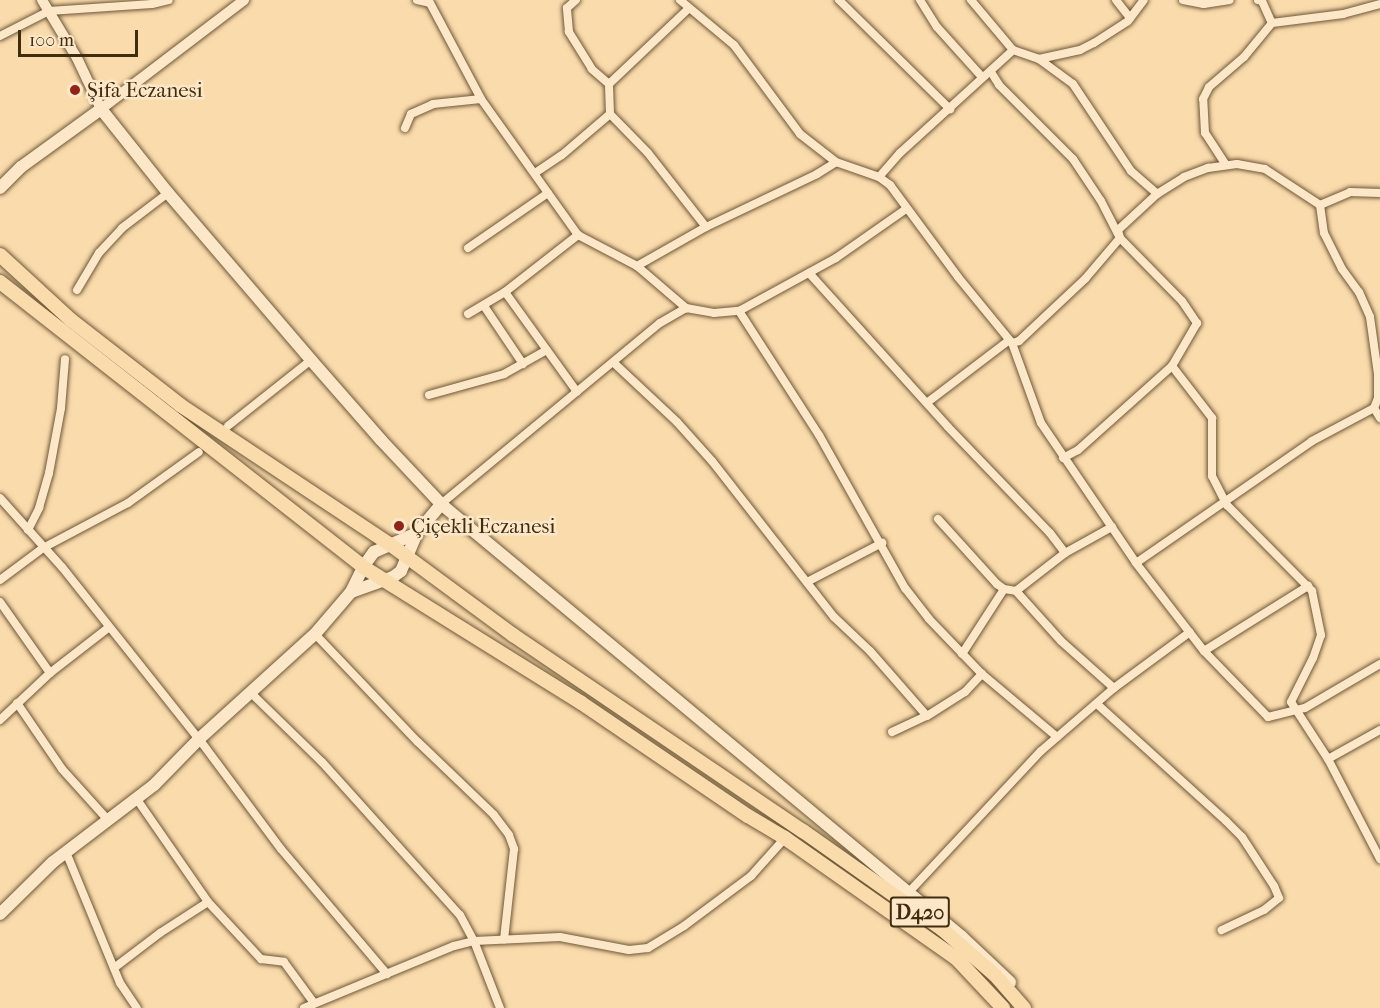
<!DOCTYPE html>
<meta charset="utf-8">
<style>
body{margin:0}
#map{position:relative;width:1380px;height:1008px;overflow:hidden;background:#fadbac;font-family:"IM FELL French Canon",serif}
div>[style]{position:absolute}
.roads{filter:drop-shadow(0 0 2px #6e5838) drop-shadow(0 0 2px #6e5838)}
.minor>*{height:8px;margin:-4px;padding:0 4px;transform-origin:4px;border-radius:4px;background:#fce8c9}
.tertiary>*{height:10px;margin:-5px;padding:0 5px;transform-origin:5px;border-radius:5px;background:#fce8c9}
.secondary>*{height:12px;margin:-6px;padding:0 6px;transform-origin:6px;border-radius:6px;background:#fce8c9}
.primary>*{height:14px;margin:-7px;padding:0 7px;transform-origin:7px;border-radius:7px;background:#fadbac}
.trunk>*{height:14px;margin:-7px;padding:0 7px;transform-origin:7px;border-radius:7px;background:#fadbac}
.dots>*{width:16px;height:16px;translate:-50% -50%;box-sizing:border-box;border:3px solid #fce8c9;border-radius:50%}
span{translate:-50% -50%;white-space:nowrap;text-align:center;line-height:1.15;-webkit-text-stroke:5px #fce8c9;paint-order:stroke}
.shield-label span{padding:2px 4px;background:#fce8c9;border:2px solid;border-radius:4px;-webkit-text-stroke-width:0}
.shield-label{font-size:20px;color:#402c11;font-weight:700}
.poi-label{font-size:21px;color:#402c11}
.left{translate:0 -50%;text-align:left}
.scale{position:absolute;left:18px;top:30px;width:120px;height:27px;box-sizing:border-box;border:3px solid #402c11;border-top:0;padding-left:8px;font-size:18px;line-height:21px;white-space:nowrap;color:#402c11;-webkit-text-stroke:4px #fce8c9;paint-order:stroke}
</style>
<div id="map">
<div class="roads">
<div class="minor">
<i style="left:417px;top:0;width:13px;rotate:13deg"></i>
<i style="left:430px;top:3px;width:109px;rotate:62deg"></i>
<i style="left:481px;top:99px;width:167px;rotate:54.5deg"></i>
<i style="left:578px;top:235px;width:67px;rotate:27.7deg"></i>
<i style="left:637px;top:266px;width:65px;rotate:40.6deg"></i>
<i style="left:680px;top:0;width:70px;rotate:39.8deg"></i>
<i style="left:734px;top:45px;width:111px;rotate:53.4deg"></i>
<i style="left:800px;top:134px;width:46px;rotate:37.9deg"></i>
<i style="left:836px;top:162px;width:46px;rotate:19.2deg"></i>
<i style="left:879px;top:177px;width:14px;rotate:36deg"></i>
<i style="left:890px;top:185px;width:114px;rotate:53.5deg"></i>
<i style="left:958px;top:277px;width:85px;rotate:50.7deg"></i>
<i style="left:1012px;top:343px;width:85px;rotate:70.1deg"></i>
<i style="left:1041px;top:423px;width:169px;rotate:55.8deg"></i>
<i style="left:1136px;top:563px;width:111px;rotate:52.3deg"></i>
<i style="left:1204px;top:651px;width:92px;rotate:45.9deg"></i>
<i style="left:1268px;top:717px;width:38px;rotate:-14deg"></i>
<i style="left:1305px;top:708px;width:87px;rotate:-30.4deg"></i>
<i style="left:839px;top:0;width:156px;rotate:44.5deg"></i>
<i style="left:920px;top:0;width:32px;rotate:58deg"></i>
<i style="left:937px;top:27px;width:67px;rotate:48deg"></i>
<i style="left:971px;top:0;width:65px;rotate:50deg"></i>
<i style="left:1116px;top:0;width:23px;rotate:52deg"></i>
<i style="left:1183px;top:0;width:21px;rotate:11deg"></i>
<i style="left:1204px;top:4px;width:26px;rotate:-9deg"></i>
<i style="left:1258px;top:0;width:4px;rotate:14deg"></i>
<i style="left:1262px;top:1px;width:24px;rotate:66deg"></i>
<i style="left:0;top:36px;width:55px;rotate:-27deg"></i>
<i style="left:49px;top:11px;width:103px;rotate:-3.9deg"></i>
<i style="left:152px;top:4px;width:17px;rotate:-13deg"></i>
<i style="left:1039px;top:59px;width:42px;rotate:-12.4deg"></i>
<i style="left:1080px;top:50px;width:16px;rotate:-27deg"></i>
<i style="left:1094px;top:43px;width:40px;rotate:-32.9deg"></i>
<i style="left:1128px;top:21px;width:26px;rotate:-53deg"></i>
<i style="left:991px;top:72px;width:15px;rotate:58deg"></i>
<i style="left:999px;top:85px;width:105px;rotate:45deg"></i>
<i style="left:1073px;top:159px;width:50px;rotate:56.3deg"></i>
<i style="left:1101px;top:201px;width:42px;rotate:62.8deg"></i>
<i style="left:1120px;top:238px;width:88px;rotate:45.5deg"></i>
<i style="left:1182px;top:301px;width:27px;rotate:56deg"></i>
<i style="left:1197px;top:323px;width:50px;rotate:120.2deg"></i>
<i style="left:1172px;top:366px;width:126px;rotate:138.2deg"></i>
<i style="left:1078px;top:450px;width:17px;rotate:152deg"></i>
<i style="left:609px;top:84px;width:110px;rotate:-43.5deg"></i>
<i style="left:610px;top:114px;width:54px;rotate:45.7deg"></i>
<i style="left:648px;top:153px;width:94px;rotate:51.9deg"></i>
<i style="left:405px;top:128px;width:15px;rotate:-67deg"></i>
<i style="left:411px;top:114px;width:24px;rotate:-24deg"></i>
<i style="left:433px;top:104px;width:48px;rotate:-5.9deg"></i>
<i style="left:1226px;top:165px;width:38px;rotate:-123deg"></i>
<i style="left:1205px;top:133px;width:34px;rotate:-93deg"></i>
<i style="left:1203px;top:99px;width:13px;rotate:-63deg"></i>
<i style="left:1209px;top:87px;width:46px;rotate:-40.6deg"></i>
<i style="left:1244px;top:57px;width:44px;rotate:-50.5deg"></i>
<i style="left:1272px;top:23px;width:72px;rotate:-7.2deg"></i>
<i style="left:1343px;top:14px;width:38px;rotate:-15deg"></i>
<i style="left:535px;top:173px;width:32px;rotate:-34deg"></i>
<i style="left:562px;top:155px;width:63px;rotate:-40.5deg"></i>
<i style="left:610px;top:114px;width:30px;rotate:-92deg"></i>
<i style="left:609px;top:84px;width:23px;rotate:-139deg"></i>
<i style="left:592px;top:69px;width:44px;rotate:-121.9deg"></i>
<i style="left:569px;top:32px;width:24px;rotate:-95deg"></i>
<i style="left:567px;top:8px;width:12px;rotate:-42deg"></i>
<i style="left:879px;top:177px;width:32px;rotate:-49deg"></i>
<i style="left:900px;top:153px;width:153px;rotate:-42.3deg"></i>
<i style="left:1013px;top:50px;width:28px;rotate:19deg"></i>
<i style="left:1039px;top:59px;width:42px;rotate:36.3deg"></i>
<i style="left:1073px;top:84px;width:105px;rotate:56.3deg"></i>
<i style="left:1131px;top:171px;width:35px;rotate:41deg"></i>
<i style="left:1157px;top:194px;width:32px;rotate:-32deg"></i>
<i style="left:1184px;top:177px;width:26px;rotate:-21deg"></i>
<i style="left:1208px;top:168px;width:29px;rotate:-8deg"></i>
<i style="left:1237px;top:164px;width:28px;rotate:10deg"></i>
<i style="left:1265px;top:169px;width:66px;rotate:33.2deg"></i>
<i style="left:1320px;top:205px;width:33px;rotate:-23deg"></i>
<i style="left:1350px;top:192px;width:30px;rotate:2deg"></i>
<i style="left:1320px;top:205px;width:28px;rotate:82deg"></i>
<i style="left:1324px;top:233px;width:40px;rotate:63.4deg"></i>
<i style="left:1342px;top:269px;width:29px;rotate:54deg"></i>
<i style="left:1359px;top:292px;width:27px;rotate:66deg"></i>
<i style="left:1370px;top:317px;width:58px;rotate:82deg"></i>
<i style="left:1378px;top:374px;width:24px;rotate:90deg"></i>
<i style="left:1378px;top:398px;width:11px;rotate:112deg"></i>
<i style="left:1374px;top:408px;width:12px;rotate:59deg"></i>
<i style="left:468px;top:248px;width:97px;rotate:-34.5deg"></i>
<i style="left:637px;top:266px;width:79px;rotate:-29.5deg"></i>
<i style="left:706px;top:227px;width:123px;rotate:-25.5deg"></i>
<i style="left:817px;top:174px;width:22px;rotate:-32deg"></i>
<i style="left:809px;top:273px;width:207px;rotate:47.9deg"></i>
<i style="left:948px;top:427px;width:147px;rotate:46.1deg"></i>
<i style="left:1050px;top:533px;width:25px;rotate:53deg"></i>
<i style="left:77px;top:290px;width:43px;rotate:-59.3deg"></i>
<i style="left:99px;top:253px;width:34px;rotate:-47deg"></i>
<i style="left:122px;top:228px;width:58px;rotate:-37.3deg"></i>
<i style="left:505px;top:292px;width:123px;rotate:54.2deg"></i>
<i style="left:484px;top:306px;width:70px;rotate:56.1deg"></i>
<i style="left:739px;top:311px;width:148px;rotate:57.2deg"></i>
<i style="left:819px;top:435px;width:176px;rotate:60.7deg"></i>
<i style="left:905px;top:588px;width:39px;rotate:52deg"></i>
<i style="left:929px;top:619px;width:76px;rotate:46.1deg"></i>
<i style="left:982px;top:674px;width:98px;rotate:40deg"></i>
<i style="left:468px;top:314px;width:43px;rotate:-30.7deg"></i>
<i style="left:505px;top:292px;width:93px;rotate:-38deg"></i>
<i style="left:1012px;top:343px;width:7px;rotate:-16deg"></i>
<i style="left:1019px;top:341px;width:91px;rotate:-43.2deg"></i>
<i style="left:1085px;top:279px;width:54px;rotate:-49.5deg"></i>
<i style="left:1120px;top:238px;width:8px;rotate:-104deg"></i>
<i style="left:1118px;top:230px;width:53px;rotate:-42.7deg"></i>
<i style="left:614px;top:363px;width:86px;rotate:43.1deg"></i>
<i style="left:677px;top:422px;width:52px;rotate:48.1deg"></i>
<i style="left:712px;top:461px;width:198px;rotate:52deg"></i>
<i style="left:834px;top:617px;width:50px;rotate:43.4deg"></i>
<i style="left:870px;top:651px;width:86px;rotate:48.8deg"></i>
<i style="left:927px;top:716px;width:45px;rotate:-32.3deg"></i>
<i style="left:965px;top:692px;width:25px;rotate:-47deg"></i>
<i style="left:1172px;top:366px;width:66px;rotate:52.4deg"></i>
<i style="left:1212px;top:418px;width:58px;rotate:90deg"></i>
<i style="left:1212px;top:476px;width:33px;rotate:63deg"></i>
<i style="left:1227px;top:505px;width:121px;rotate:45.3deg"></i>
<i style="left:1312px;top:591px;width:45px;rotate:78.4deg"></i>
<i style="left:1321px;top:635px;width:24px;rotate:109deg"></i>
<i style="left:1313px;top:658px;width:49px;rotate:116.6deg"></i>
<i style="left:1291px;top:702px;width:68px;rotate:57deg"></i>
<i style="left:1328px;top:759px;width:113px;rotate:62.5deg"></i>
<i style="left:429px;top:395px;width:78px;rotate:-15.6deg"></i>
<i style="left:504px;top:374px;width:49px;rotate:-29.2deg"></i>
<i style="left:928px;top:402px;width:101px;rotate:-37.3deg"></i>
<i style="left:228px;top:426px;width:106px;rotate:-38.5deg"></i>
<i style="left:0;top:498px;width:93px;rotate:48.1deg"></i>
<i style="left:62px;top:567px;width:220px;rotate:51.5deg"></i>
<i style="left:199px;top:739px;width:137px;rotate:53.3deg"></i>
<i style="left:281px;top:849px;width:164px;rotate:49.7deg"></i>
<i style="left:441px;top:504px;width:284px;rotate:-39.6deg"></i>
<i style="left:660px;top:323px;width:30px;rotate:-30deg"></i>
<i style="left:686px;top:308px;width:28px;rotate:10deg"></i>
<i style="left:714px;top:313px;width:25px;rotate:-5deg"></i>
<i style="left:739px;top:311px;width:111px;rotate:-28.7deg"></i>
<i style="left:836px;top:258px;width:85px;rotate:-35deg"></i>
<i style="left:938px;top:519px;width:88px;rotate:47.8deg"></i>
<i style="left:997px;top:584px;width:9px;rotate:36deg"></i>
<i style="left:1004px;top:589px;width:12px;rotate:9deg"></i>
<i style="left:1016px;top:591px;width:62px;rotate:-37.8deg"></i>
<i style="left:1065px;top:553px;width:54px;rotate:-29deg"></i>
<i style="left:28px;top:530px;width:25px;rotate:-63deg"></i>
<i style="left:39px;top:508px;width:36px;rotate:-74deg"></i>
<i style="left:49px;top:473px;width:66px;rotate:-79.5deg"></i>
<i style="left:61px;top:408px;width:49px;rotate:-85.3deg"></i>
<i style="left:1136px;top:563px;width:214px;rotate:-34.7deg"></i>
<i style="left:1312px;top:441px;width:70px;rotate:-28deg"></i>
<i style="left:0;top:580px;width:54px;rotate:-36.7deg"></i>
<i style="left:43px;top:548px;width:96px;rotate:-27.9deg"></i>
<i style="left:128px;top:503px;width:87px;rotate:-35.7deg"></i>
<i style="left:807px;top:582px;width:85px;rotate:-27.5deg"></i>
<i style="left:1016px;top:591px;width:67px;rotate:48deg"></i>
<i style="left:1061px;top:641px;width:71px;rotate:41.6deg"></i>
<i style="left:0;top:602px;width:87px;rotate:54.8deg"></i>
<i style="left:315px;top:634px;width:149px;rotate:46.4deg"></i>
<i style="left:418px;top:742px;width:105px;rotate:43.8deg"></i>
<i style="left:494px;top:815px;width:25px;rotate:53deg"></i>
<i style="left:509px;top:835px;width:15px;rotate:70deg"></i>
<i style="left:514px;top:849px;width:91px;rotate:96.3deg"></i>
<i style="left:1204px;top:651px;width:123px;rotate:-32deg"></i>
<i style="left:962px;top:654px;width:77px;rotate:-57.1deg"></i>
<i style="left:251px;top:693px;width:99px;rotate:44.2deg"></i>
<i style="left:322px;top:762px;width:206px;rotate:48deg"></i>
<i style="left:460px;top:915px;width:30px;rotate:62deg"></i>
<i style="left:474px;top:941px;width:72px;rotate:68.8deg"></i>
<i style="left:17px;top:703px;width:80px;rotate:55.7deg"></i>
<i style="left:62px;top:769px;width:69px;rotate:48deg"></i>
<i style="left:1097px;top:704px;width:174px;rotate:42.2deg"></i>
<i style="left:1226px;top:821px;width:23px;rotate:45deg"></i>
<i style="left:1242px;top:837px;width:59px;rotate:56.9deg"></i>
<i style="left:1274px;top:886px;width:13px;rotate:67deg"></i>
<i style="left:1279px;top:898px;width:19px;rotate:141deg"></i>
<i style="left:1264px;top:910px;width:47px;rotate:154.5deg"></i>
<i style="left:0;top:720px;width:69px;rotate:-43.2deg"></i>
<i style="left:50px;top:673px;width:73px;rotate:-37.8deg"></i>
<i style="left:892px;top:732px;width:38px;rotate:-25deg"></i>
<i style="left:1328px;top:759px;width:60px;rotate:-29.1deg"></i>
<i style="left:136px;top:798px;width:126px;rotate:55.3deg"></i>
<i style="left:208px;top:902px;width:78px;rotate:47.1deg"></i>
<i style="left:261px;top:959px;width:23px;rotate:7deg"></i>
<i style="left:284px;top:962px;width:51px;rotate:53.8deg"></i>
<i style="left:66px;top:852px;width:142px;rotate:67.6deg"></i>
<i style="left:120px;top:983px;width:30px;rotate:56deg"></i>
<i style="left:909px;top:892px;width:193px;rotate:-46.9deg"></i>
<i style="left:1041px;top:751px;width:96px;rotate:-40.8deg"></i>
<i style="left:1114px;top:688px;width:94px;rotate:-36.4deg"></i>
<i style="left:114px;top:968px;width:58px;rotate:-37.3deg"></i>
<i style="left:160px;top:933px;width:57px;rotate:-32.9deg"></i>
<i style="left:304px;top:1008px;width:162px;rotate:-22.5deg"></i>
<i style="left:454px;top:946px;width:21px;rotate:-14deg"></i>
<i style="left:474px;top:941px;width:86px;rotate:-2.7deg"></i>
<i style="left:560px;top:937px;width:70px;rotate:10.7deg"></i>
<i style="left:629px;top:950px;width:19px;rotate:-6deg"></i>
<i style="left:648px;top:948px;width:42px;rotate:-31.4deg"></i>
<i style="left:684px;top:926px;width:84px;rotate:-36.7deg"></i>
<i style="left:751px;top:876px;width:51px;rotate:-48.2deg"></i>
</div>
<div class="tertiary">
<i style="left:42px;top:0;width:68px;rotate:58.9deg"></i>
<i style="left:77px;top:58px;width:56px;rotate:64.8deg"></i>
<i style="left:101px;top:109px;width:180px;rotate:-37.3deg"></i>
</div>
<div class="secondary">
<i style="left:0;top:188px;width:30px;rotate:-45deg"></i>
<i style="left:21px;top:167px;width:99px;rotate:-35.9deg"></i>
<i style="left:101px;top:109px;width:107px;rotate:51.4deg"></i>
<i style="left:168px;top:193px;width:220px;rotate:49.4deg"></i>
<i style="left:311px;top:360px;width:106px;rotate:48.8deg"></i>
<i style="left:381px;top:440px;width:88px;rotate:46.8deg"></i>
<i style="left:441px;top:504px;width:677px;rotate:39.73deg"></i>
<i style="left:962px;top:937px;width:66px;rotate:43.2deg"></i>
<i style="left:351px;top:592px;width:45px;rotate:-19.7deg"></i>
<i style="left:393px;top:577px;width:10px;rotate:-37deg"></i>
<i style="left:401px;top:571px;width:41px;rotate:-67.2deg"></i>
<i style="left:417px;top:533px;width:38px;rotate:-50deg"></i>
<i style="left:0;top:914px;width:74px;rotate:-44.5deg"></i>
<i style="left:53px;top:862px;width:127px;rotate:-37.3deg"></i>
<i style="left:154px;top:785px;width:64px;rotate:-45.6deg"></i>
<i style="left:199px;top:739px;width:156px;rotate:-42.2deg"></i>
<i style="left:315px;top:634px;width:55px;rotate:-49.4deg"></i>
<i style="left:351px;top:592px;width:28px;rotate:-64deg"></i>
<i style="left:363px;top:567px;width:19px;rotate:-54deg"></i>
<i style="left:374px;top:552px;width:47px;rotate:-23.8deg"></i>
</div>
<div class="primary">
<i style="left:0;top:255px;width:96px;rotate:42.5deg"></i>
<i style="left:71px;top:320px;width:138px;rotate:37.9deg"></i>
<i style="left:180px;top:405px;width:253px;rotate:33.6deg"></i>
<i style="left:391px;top:545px;width:152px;rotate:36.4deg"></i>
<i style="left:513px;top:635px;width:350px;rotate:34.1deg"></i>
<i style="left:0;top:282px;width:462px;rotate:38.1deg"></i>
<i style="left:363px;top:567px;width:256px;rotate:31.9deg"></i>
<i style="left:580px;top:702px;width:203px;rotate:34.2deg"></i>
<i style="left:748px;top:816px;width:43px;rotate:30.7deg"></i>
</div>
<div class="trunk">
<i style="left:803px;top:831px;width:170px;rotate:35.2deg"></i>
<i style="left:942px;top:929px;width:70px;rotate:41deg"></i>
<i style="left:995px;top:975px;width:44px;rotate:48.7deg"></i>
<i style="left:785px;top:838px;width:209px;rotate:35.1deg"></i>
<i style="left:956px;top:958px;width:69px;rotate:46.8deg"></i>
</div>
</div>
<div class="dots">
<i style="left:75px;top:90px;background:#8f2418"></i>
<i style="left:399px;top:526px;background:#8f2418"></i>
</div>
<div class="shield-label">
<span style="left:920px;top:912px">D420</span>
</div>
<div class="poi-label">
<span class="left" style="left:87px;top:90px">Şifa Eczanesi</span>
<span class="left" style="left:411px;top:526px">Çiçekli Eczanesi</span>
</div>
<div class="scale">100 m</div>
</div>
